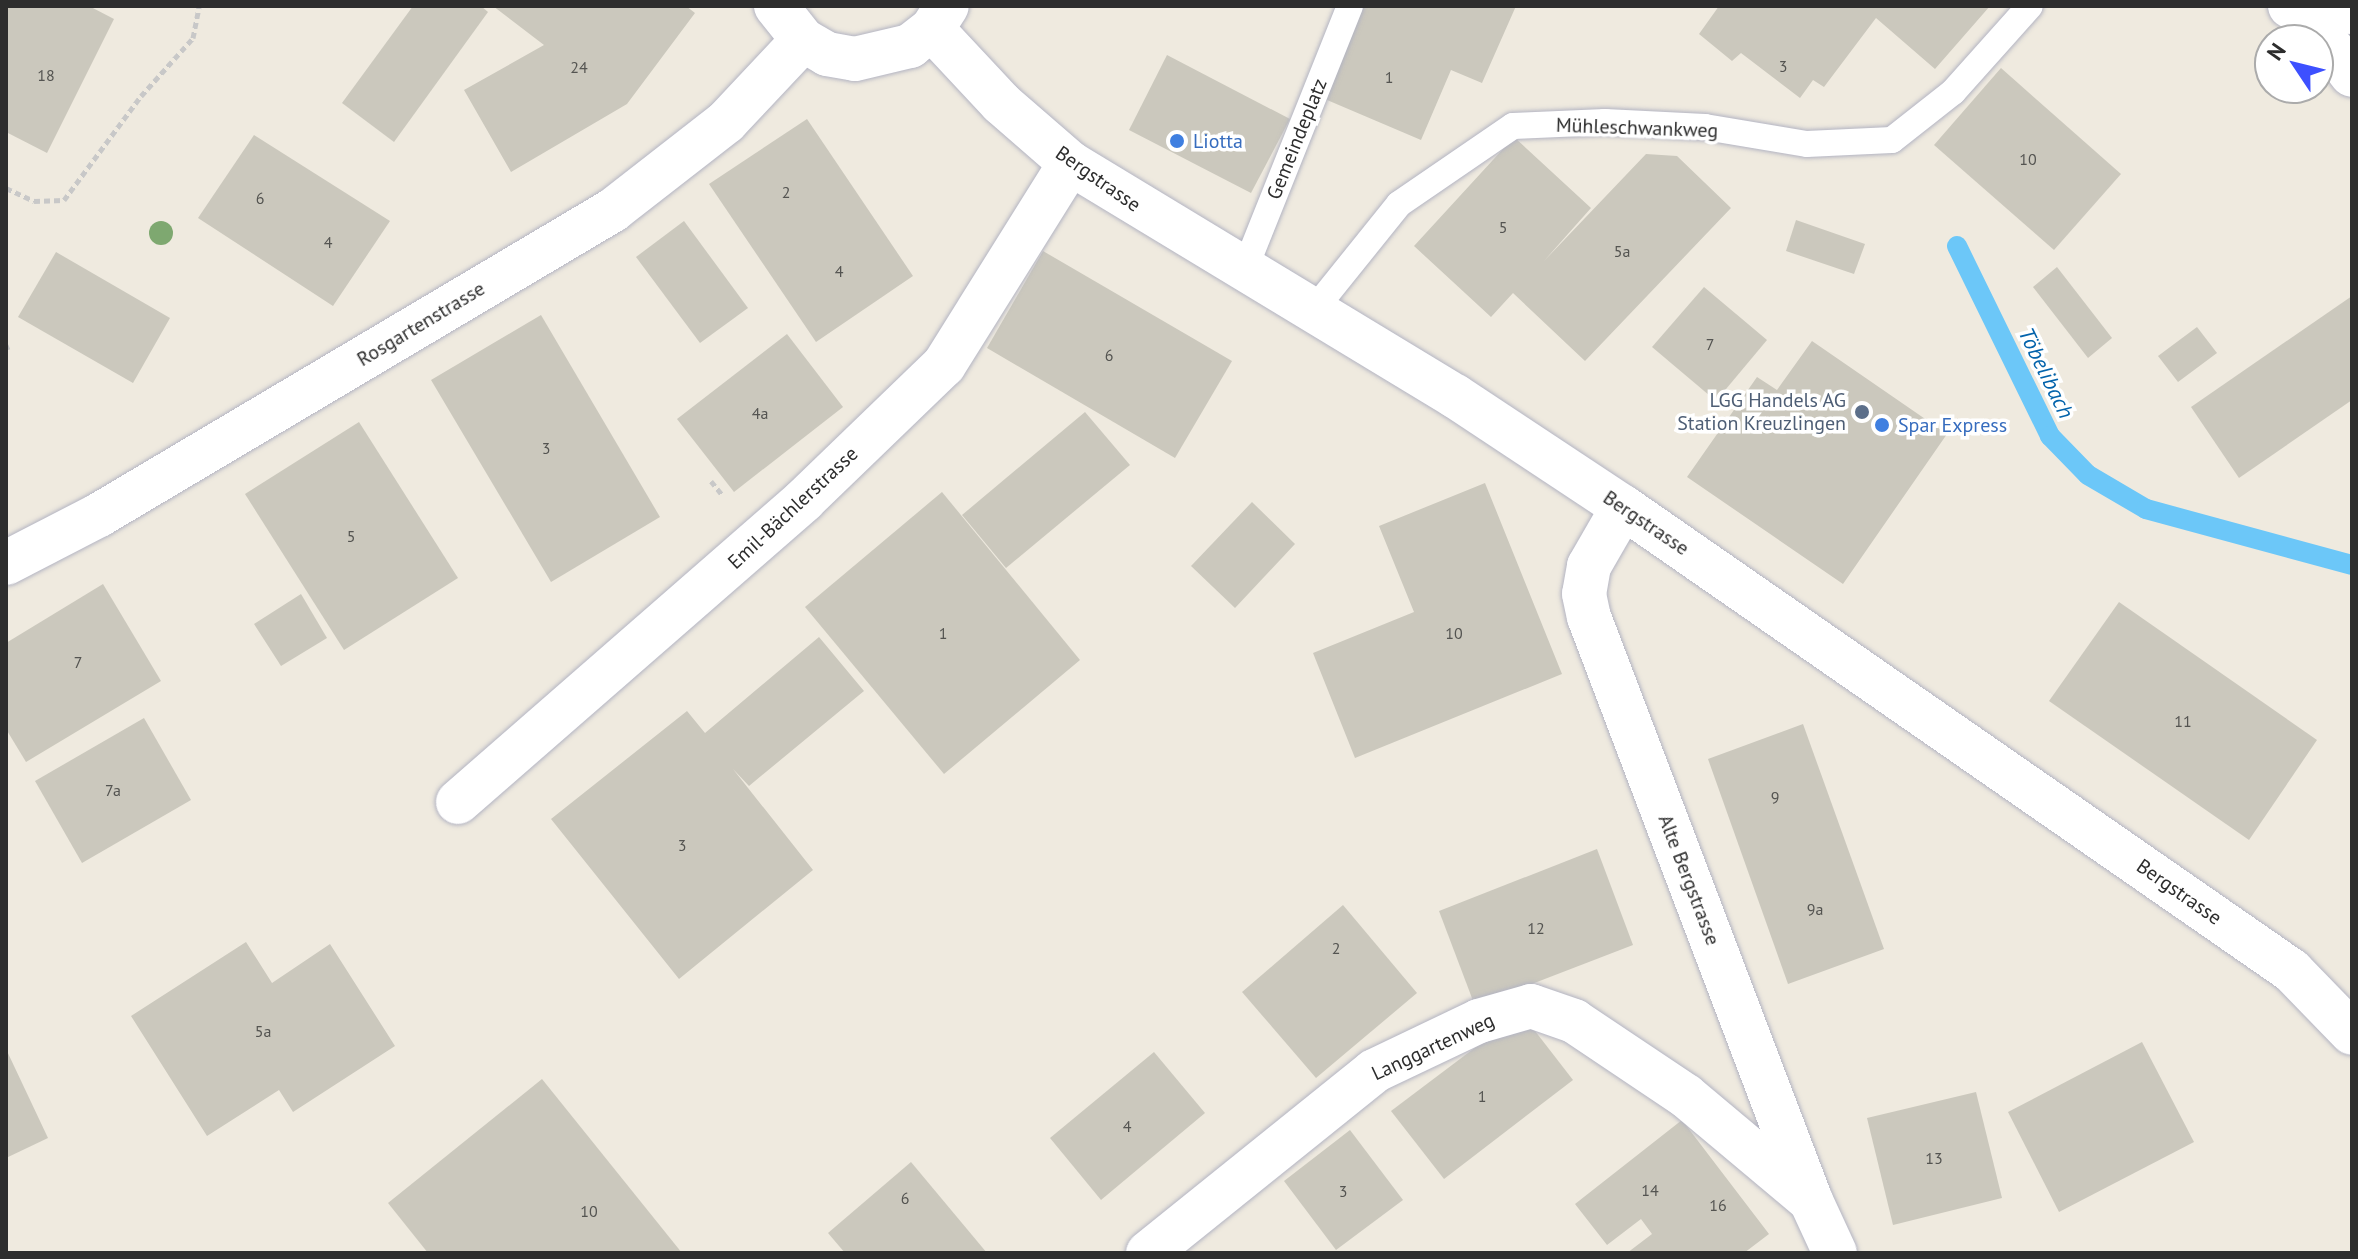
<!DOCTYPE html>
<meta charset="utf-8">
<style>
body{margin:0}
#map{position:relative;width:2358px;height:1259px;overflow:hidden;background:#efeadf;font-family:"PT Sans",sans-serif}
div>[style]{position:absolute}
.stream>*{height:20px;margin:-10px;padding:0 10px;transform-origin:10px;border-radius:10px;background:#6cc7f8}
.building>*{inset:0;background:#cbc8bd}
.path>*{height:5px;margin-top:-2.5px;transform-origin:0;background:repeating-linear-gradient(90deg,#c8c8c8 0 6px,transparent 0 10px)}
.roads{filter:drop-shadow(0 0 2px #b3b4c2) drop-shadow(0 0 2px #b3b4c2)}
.service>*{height:26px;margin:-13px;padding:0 13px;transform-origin:13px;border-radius:13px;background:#fff}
.minor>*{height:44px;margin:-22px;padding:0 22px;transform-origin:22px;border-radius:22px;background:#fff}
.secondary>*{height:44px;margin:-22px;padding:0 22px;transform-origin:22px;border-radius:22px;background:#fff}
.trees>*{width:24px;height:24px;margin:-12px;border-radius:50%;background:#7ea870}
.dots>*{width:22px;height:22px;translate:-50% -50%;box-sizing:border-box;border:4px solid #fff;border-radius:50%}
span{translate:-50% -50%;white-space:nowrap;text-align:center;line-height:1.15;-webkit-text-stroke:7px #fff;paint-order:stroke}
.number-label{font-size:16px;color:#545451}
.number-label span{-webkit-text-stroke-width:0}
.street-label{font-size:20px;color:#2d2d2d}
.shop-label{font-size:20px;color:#366cbe}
.left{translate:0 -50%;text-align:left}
.service-label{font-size:20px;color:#4e5e75}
.right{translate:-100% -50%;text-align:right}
.water-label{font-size:22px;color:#0363ab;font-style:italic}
.frame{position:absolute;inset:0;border:8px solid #2d2d2d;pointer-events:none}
.north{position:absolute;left:2254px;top:24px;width:80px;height:80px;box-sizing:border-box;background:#fff;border:2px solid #ababab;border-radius:50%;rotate:305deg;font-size:22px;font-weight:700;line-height:32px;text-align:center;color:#2d2d2d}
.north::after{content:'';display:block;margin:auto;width:28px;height:36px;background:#3d50ff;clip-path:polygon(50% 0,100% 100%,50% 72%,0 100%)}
</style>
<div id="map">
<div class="stream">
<i style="left:1957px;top:246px;width:212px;rotate:63.9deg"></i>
<i style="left:2050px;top:436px;width:54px;rotate:45.7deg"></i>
<i style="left:2088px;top:475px;width:67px;rotate:30.4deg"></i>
<i style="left:2146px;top:509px;width:213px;rotate:15.2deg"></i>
</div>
<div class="building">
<i style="clip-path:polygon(6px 6px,89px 6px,114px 19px,47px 153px,6px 132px)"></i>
<i style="clip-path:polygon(413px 6px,481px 6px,488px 12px,394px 142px,342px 103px)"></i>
<i style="clip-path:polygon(493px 6px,686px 6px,695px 13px,627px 104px,511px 172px,464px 90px,544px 45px)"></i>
<i style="clip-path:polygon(1359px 6px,1516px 6px,1482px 83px,1451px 70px,1421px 140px,1320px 97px)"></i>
<i style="clip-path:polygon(1719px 6px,1990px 6px,1935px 69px,1876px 18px,1824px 87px,1813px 80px,1800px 98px,1741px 53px,1732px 61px,1699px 34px)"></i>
<i style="clip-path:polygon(1167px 55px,1290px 119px,1251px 193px,1129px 130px)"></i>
<i style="clip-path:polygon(2001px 68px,2121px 174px,2054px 250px,1934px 145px)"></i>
<i style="clip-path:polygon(807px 119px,913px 276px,816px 342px,709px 184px)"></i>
<i style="clip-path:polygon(254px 135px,390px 221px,333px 306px,198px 218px)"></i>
<i style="clip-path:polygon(1514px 137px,1591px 208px,1544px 261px,1646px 154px,1677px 156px,1731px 208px,1585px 361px,1513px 293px,1491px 317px,1414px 246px)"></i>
<i style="clip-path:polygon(1796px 220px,1865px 244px,1854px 274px,1786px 251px)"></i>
<i style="clip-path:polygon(684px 221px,748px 308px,700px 343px,636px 257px)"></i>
<i style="clip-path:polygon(1043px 251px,1232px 361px,1175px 458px,987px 348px)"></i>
<i style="clip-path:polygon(56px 252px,170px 318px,133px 383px,18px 317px)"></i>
<i style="clip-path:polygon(2057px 267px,2112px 338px,2088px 358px,2033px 287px)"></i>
<i style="clip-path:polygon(1704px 287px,1767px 340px,1716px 401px,1652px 347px)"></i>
<i style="clip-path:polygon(2352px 296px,2352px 400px,2239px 478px,2191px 407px)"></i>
<i style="clip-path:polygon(541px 315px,660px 517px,551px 582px,431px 380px)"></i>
<i style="clip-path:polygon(2197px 327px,2217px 353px,2178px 382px,2158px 356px)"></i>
<i style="clip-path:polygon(787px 334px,843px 407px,734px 492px,677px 419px)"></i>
<i style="clip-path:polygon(1812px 341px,1947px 434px,1843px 584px,1687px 477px,1757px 377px,1777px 390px)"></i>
<i style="clip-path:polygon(1085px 412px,1130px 465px,1006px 568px,962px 515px)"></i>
<i style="clip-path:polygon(359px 422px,458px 578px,344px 650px,245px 494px)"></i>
<i style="clip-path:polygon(1485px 483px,1562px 674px,1355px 758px,1313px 653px,1414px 612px,1379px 526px)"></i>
<i style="clip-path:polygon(942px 492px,1080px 660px,944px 774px,805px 607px)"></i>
<i style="clip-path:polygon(1252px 502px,1295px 544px,1235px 608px,1191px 566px)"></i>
<i style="clip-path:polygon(103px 584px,161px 681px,26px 762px,6px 729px,6px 643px)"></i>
<i style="clip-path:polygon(301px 594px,327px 638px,281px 666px,254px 624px)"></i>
<i style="clip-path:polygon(2119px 602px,2317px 740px,2249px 840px,2049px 701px)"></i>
<i style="clip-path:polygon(819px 637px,864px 691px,749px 786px,733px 769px,813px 870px,679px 979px,551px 819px,687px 711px,705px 733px)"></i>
<i style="clip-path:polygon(144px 718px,191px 800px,82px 863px,35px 781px)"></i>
<i style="clip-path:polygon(1803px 724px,1884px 949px,1788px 984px,1708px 759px)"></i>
<i style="clip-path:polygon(1597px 849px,1633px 945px,1475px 1006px,1439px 911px)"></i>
<i style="clip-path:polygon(1343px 905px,1417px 993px,1316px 1078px,1242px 992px)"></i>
<i style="clip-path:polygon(246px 942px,272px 983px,330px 944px,395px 1046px,293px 1112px,279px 1090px,207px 1136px,131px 1016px)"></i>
<i style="clip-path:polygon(1521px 1013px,1573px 1080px,1444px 1179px,1391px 1111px)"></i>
<i style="clip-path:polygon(2142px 1042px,2194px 1142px,2059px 1212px,2008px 1112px)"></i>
<i style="clip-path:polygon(6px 1049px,48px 1138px,6px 1158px)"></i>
<i style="clip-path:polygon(1154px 1052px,1205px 1113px,1101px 1200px,1050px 1138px)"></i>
<i style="clip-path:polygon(542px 1079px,682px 1253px,428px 1253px,388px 1203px)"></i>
<i style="clip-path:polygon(1976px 1092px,2002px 1198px,1893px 1225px,1867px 1118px)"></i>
<i style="clip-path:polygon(1682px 1120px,1769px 1234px,1744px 1253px,1627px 1253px,1652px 1234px,1641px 1219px,1607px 1245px,1575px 1204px)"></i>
<i style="clip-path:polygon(1350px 1130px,1403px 1200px,1336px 1250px,1284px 1181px)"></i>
<i style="clip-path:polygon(911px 1162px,987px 1253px,845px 1253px,828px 1233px)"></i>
</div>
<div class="path">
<i style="left:6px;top:188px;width:31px;rotate:25deg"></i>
<i style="left:34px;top:201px;width:30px;rotate:-2deg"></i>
<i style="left:64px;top:200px;width:129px;rotate:-53.5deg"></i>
<i style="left:141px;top:96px;width:78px;rotate:-48.1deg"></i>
<i style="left:193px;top:38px;width:33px;rotate:-79deg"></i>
<i style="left:6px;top:345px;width:5px;rotate:68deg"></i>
<i style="left:711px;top:481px;width:19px;rotate:51deg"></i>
</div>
<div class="roads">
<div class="service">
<i style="left:1244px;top:271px;width:285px;rotate:-68.2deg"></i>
<i style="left:1313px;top:311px;width:137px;rotate:-51.2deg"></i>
<i style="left:1399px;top:204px;width:138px;rotate:-34.4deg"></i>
<i style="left:1513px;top:126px;width:92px;rotate:-2.5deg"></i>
<i style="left:1605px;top:122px;width:100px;rotate:2.9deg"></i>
<i style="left:1705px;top:127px;width:103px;rotate:9.5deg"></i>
<i style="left:1807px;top:144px;width:85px;rotate:-2.7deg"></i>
<i style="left:1892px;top:140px;width:78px;rotate:-38.2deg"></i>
<i style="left:1953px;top:92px;width:115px;rotate:-48.2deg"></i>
</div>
<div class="minor">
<i style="left:2290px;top:6px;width:11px;rotate:15deg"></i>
<i style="left:2301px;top:9px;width:83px;rotate:52.3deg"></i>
<i style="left:2301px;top:9px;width:51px;rotate:3.4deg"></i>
<i style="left:1623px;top:507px;width:68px;rotate:120deg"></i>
<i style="left:1589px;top:566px;width:28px;rotate:100deg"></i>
<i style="left:1584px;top:594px;width:24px;rotate:78deg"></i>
<i style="left:1589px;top:617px;width:625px;rotate:69.19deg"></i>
<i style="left:1811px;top:1201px;width:57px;rotate:65.2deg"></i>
<i style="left:6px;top:563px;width:105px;rotate:-27.3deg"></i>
<i style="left:99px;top:515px;width:598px;rotate:-30.68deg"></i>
<i style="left:613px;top:210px;width:143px;rotate:-37.9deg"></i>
<i style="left:726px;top:122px;width:112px;rotate:-46.8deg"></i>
<i style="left:458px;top:802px;width:459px;rotate:-41.1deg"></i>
<i style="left:804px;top:500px;width:194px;rotate:-44deg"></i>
<i style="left:944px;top:365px;width:238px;rotate:-58deg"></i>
<i style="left:1148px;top:1253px;width:290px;rotate:-38.8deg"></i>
<i style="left:1374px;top:1071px;width:116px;rotate:-25.5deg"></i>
<i style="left:1479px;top:1021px;width:54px;rotate:-16.1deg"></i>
<i style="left:1531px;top:1006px;width:46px;rotate:19.2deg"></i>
<i style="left:1574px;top:1021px;width:135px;rotate:33.8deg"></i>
<i style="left:1686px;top:1096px;width:163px;rotate:40deg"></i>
</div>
<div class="secondary">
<i style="left:776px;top:6px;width:43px;rotate:51.5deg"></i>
<i style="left:803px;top:40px;width:28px;rotate:30deg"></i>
<i style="left:827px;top:54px;width:28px;rotate:10deg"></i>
<i style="left:855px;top:59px;width:57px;rotate:-13.3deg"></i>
<i style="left:910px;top:46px;width:28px;rotate:-38deg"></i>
<i style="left:932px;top:29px;width:27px;rotate:-57deg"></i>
<i style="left:932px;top:29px;width:101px;rotate:47deg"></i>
<i style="left:1001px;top:103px;width:91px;rotate:41deg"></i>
<i style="left:1070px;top:163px;width:450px;rotate:31.2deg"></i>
<i style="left:1455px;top:396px;width:201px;rotate:33.5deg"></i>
<i style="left:1623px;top:507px;width:814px;rotate:34.74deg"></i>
<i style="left:2292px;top:971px;width:86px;rotate:45.9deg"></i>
</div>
</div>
<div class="trees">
<i style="left:161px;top:233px"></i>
</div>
<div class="dots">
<i style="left:1177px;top:141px;background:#3f7fe0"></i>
<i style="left:1862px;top:412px;background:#5c6f8a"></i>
<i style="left:1882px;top:425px;background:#3f7fe0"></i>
</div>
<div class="number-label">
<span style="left:1783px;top:66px">3</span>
<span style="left:579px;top:67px">24</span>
<span style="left:46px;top:75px">18</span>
<span style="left:1389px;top:77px">1</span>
<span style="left:2028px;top:159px">10</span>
<span style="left:786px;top:192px">2</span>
<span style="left:260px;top:198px">6</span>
<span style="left:1503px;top:227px">5</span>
<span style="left:328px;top:242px">4</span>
<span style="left:1622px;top:251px">5a</span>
<span style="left:839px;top:271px">4</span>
<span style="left:1710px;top:344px">7</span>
<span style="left:1109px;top:355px">6</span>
<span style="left:760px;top:413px">4a</span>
<span style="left:546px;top:448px">3</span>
<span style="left:351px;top:536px">5</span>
<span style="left:943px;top:633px">1</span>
<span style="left:1454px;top:633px">10</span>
<span style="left:78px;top:662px">7</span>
<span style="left:2183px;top:721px">11</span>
<span style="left:113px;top:790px">7a</span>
<span style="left:1775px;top:797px">9</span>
<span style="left:682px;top:845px">3</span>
<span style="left:1815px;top:909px">9a</span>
<span style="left:1536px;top:928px">12</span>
<span style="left:1336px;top:948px">2</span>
<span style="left:263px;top:1031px">5a</span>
<span style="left:1482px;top:1096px">1</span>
<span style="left:1127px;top:1126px">4</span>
<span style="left:1934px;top:1158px">13</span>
<span style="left:1650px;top:1190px">14</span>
<span style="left:1343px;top:1191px">3</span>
<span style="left:905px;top:1198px">6</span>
<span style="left:1718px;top:1205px">16</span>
<span style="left:589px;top:1211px">10</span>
</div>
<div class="street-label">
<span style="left:1637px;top:128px;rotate:2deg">Mühleschwankweg</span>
<span style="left:1297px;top:139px;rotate:-68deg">Gemeindeplatz</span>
<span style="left:1098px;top:179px;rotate:35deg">Bergstrasse</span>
<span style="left:421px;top:324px;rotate:-31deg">Rosgartenstrasse</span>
<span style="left:793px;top:508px;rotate:-43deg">Emil-Bächlerstrasse</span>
<span style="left:1646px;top:523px;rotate:34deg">Bergstrasse</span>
<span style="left:1689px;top:880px;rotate:69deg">Alte Bergstrasse</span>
<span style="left:2179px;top:892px;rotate:35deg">Bergstrasse</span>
<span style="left:1433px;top:1047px;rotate:-25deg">Langgartenweg</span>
</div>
<div class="shop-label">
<span class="left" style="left:1193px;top:141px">Liotta</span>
<span class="left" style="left:1898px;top:425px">Spar Express</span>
</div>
<div class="service-label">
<span class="right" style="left:1846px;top:412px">LGG Handels AG<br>Station Kreuzlingen</span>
</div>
<div class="water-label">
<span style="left:2046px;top:373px;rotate:64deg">Töbelibach</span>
</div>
<div class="frame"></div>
<div class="north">N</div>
</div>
